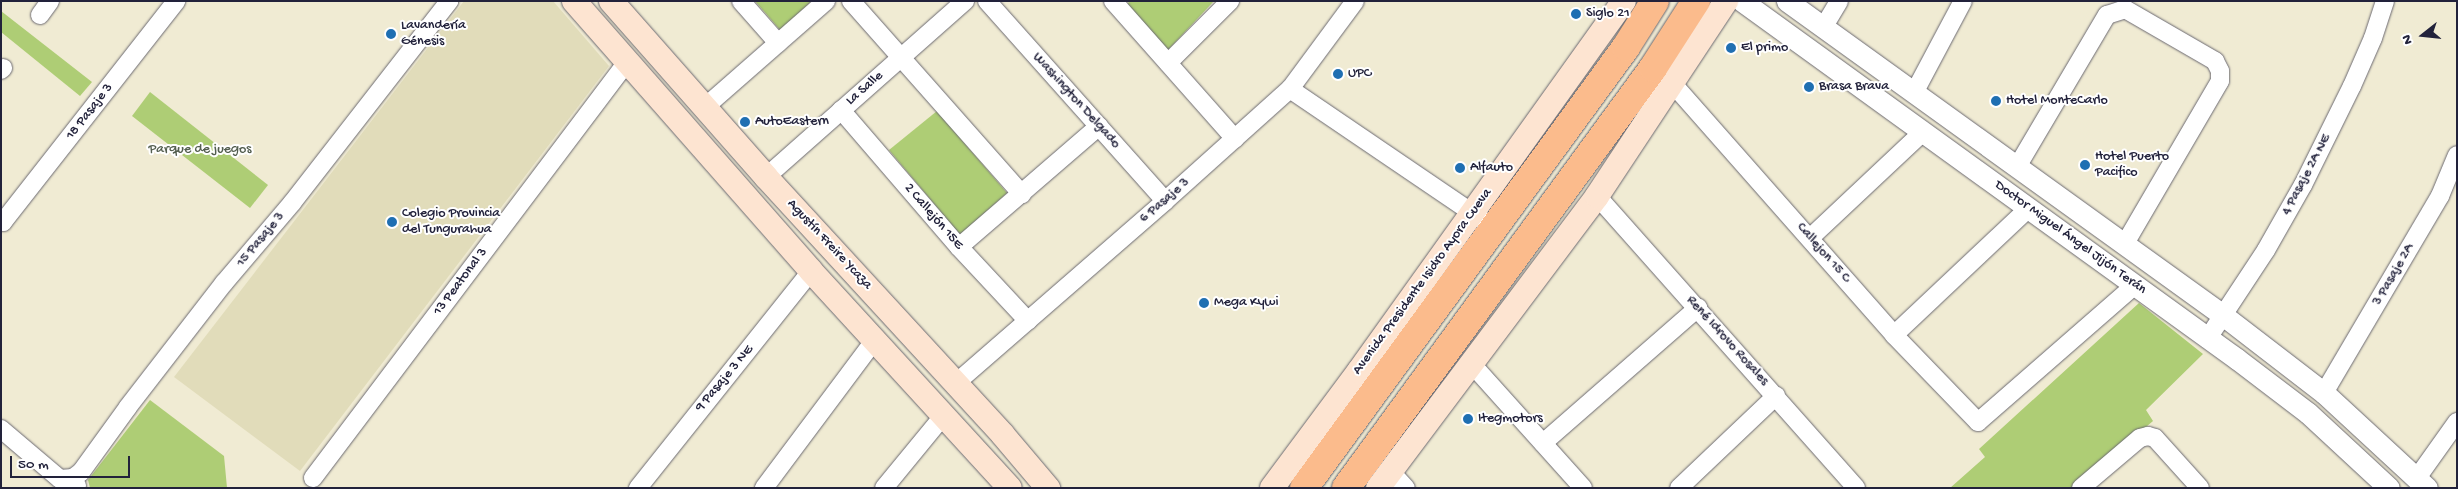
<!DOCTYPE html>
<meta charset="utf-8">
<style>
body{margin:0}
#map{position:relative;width:2458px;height:489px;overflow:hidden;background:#f0ebd3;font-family:"Gochi Hand",sans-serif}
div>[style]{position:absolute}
.built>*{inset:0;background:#e1dcba}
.green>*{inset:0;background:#aecd75}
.roads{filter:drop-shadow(0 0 1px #6a6870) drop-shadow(0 0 1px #6a6870)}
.minor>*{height:18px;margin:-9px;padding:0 9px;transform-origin:9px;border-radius:9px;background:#fff}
.tertiary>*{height:21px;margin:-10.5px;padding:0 10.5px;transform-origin:10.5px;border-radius:10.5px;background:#fff}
.secondary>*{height:24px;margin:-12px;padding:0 12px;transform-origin:12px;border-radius:12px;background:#fde4d1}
.primary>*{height:28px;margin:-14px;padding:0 14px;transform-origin:14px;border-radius:14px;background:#fbbb8c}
.dots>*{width:14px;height:14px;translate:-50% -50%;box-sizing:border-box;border:2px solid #fff;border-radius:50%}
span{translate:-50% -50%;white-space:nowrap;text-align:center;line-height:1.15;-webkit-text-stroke:4px #fff;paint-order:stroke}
.poi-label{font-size:14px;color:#22223b}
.left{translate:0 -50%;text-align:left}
.street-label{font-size:14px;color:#22223b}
.park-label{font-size:14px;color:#535e4f}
.frame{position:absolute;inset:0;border:2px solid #22223b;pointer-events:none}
.north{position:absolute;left:2398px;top:10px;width:50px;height:50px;-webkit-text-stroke:4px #fff;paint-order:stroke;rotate:254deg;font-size:14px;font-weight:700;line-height:20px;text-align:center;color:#22223b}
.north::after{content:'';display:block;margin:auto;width:18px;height:22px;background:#22223b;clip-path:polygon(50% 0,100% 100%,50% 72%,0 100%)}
.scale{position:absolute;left:10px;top:456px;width:120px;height:22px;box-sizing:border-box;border:2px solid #22223b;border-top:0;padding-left:6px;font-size:15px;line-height:18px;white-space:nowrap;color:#22223b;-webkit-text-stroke:4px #fff;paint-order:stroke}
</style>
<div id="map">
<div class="built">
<i style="clip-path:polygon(464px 1px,553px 1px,609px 66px,300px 471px,174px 377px)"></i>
</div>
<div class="green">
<i style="clip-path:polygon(755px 1px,812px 1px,780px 30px)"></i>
<i style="clip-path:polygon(1130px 1px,1214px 1px,1168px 50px,1127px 4px)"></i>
<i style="clip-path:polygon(1px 11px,92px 82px,80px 96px,1px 32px)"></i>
<i style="clip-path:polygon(150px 92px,268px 185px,250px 208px,132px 116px)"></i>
<i style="clip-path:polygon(937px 111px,1007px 193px,960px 235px,889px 150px)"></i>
<i style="clip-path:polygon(2139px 303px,2203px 354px,2146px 410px,2153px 421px,2074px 488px,1950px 488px,1985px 457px,1979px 449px)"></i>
<i style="clip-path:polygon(150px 400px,224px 456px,227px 488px,90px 488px,88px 480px)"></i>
</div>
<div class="roads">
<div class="minor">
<i style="left:741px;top:1px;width:56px;rotate:48.6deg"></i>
<i style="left:851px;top:1px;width:258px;rotate:48.5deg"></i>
<i style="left:987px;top:1px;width:268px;rotate:48.3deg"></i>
<i style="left:1113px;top:1px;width:184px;rotate:48.5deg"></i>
<i style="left:40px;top:15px;width:17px;rotate:-54deg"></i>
<i style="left:1823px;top:28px;width:31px;rotate:-59deg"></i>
<i style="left:1168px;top:63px;width:88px;rotate:-45deg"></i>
<i style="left:1px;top:70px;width:3px;rotate:-45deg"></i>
<i style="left:1673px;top:84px;width:334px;rotate:48.6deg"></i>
<i style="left:1894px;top:335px;width:121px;rotate:46deg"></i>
<i style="left:1978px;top:422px;width:208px;rotate:-41.1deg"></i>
<i style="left:1290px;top:89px;width:231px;rotate:34.2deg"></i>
<i style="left:1914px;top:93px;width:104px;rotate:-62deg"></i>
<i style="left:705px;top:107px;width:161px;rotate:-41.2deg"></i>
<i style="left:841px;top:110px;width:181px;rotate:49.3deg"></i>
<i style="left:959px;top:247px;width:101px;rotate:47deg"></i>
<i style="left:2017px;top:167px;width:177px;rotate:-59.4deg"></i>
<i style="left:2107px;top:15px;width:19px;rotate:-18deg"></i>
<i style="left:2125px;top:9px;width:104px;rotate:30deg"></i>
<i style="left:2215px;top:61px;width:11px;rotate:63deg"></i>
<i style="left:2220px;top:71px;width:10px;rotate:90deg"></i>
<i style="left:2220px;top:81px;width:190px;rotate:120.3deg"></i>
<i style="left:766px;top:177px;width:266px;rotate:-41.5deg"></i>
<i style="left:1597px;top:196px;width:390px;rotate:48.4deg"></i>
<i style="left:1px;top:220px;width:3px;rotate:45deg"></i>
<i style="left:3px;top:222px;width:281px;rotate:-51.9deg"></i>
<i style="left:1810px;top:238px;width:155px;rotate:-43.2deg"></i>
<i style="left:959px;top:247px;width:185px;rotate:-40.8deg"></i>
<i style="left:1894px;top:335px;width:185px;rotate:-43.3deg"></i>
<i style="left:2208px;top:338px;width:105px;rotate:-56.6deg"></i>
<i style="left:2266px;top:250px;width:75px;rotate:-60.4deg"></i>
<i style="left:2303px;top:185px;width:110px;rotate:-63.7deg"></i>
<i style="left:2352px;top:86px;width:52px;rotate:-66.4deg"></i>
<i style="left:2373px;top:38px;width:39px;rotate:-72deg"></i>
<i style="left:1470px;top:362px;width:169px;rotate:48.1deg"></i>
<i style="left:956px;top:383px;width:277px;rotate:-41deg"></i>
<i style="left:1165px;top:201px;width:168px;rotate:-41.9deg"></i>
<i style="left:1290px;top:89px;width:109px;rotate:-53.5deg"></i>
<i style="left:2324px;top:393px;width:229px;rotate:-59.5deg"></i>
<i style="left:2440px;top:196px;width:44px;rotate:-67.5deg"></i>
<i style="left:1px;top:429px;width:77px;rotate:40.3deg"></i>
<i style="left:60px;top:479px;width:13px;rotate:-4deg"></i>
<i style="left:73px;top:478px;width:9px;rotate:63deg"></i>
<i style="left:1543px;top:443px;width:206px;rotate:-41.1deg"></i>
<i style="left:1390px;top:471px;width:23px;rotate:47deg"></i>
<i style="left:73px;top:478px;width:10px;rotate:-37deg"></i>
<i style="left:81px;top:472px;width:80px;rotate:-54.1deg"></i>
<i style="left:128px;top:407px;width:157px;rotate:-52.3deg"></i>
<i style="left:224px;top:283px;width:105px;rotate:-49.6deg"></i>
<i style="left:292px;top:203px;width:256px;rotate:-52.1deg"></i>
<i style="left:313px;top:478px;width:521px;rotate:-52.95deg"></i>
<i style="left:2417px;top:478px;width:69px;rotate:-54.5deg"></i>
<i style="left:638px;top:488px;width:278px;rotate:-51.4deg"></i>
<i style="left:764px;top:488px;width:184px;rotate:-53.2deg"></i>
<i style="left:884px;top:488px;width:94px;rotate:-50.6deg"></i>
<i style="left:1679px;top:488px;width:134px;rotate:-43.5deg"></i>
<i style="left:2081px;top:488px;width:77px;rotate:-40.3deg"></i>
<i style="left:2140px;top:438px;width:8px;rotate:-14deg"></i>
<i style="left:2148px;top:436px;width:7px;rotate:16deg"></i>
<i style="left:2155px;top:438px;width:67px;rotate:48deg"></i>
</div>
<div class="tertiary">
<i style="left:1742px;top:1px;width:611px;rotate:35.88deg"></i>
<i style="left:2237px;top:359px;width:89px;rotate:37.3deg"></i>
<i style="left:2308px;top:413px;width:110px;rotate:42.8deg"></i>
<i style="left:1787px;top:1px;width:539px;rotate:35.78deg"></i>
<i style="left:2224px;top:316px;width:126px;rotate:37.6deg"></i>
<i style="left:2324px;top:393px;width:140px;rotate:42.7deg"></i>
</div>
<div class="secondary">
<i style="left:574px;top:1px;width:359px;rotate:48.7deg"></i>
<i style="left:811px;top:271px;width:294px;rotate:47.5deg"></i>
<i style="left:611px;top:1px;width:235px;rotate:48.6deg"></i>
<i style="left:766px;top:177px;width:350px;rotate:47.4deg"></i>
<i style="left:1003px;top:435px;width:70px;rotate:49.7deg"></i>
<i style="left:1272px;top:488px;width:146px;rotate:-53.4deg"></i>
<i style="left:1359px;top:371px;width:455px;rotate:-54.4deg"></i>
<i style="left:1378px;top:488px;width:365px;rotate:-53.1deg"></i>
<i style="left:1597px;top:196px;width:234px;rotate:-56.5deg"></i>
</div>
<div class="primary">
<i style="left:1304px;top:488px;width:546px;rotate:-53.86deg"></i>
<i style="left:1626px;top:47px;width:54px;rotate:-57.8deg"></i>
<i style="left:1346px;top:488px;width:520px;rotate:-53.83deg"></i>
<i style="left:1653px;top:68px;width:80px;rotate:-57.3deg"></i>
</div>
</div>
<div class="dots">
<i style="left:1576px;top:14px;background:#1f6fb2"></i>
<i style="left:391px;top:34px;background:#1f6fb2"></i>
<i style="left:1731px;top:48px;background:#1f6fb2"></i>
<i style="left:1338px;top:74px;background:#1f6fb2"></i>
<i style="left:1809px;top:87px;background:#1f6fb2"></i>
<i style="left:1996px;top:101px;background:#1f6fb2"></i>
<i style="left:745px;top:122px;background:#1f6fb2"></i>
<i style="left:2085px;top:165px;background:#1f6fb2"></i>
<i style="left:1460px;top:168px;background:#1f6fb2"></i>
<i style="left:392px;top:222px;background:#1f6fb2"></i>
<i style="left:1204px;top:303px;background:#1f6fb2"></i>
<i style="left:1468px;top:419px;background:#1f6fb2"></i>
</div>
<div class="poi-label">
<span class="left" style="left:1586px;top:14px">Siglo 21</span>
<span class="left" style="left:401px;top:34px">Lavandería<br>Génesis</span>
<span class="left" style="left:1741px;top:48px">El primo</span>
<span class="left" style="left:1348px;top:74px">UPC</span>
<span class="left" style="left:1819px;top:87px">Brasa Brava</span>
<span class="left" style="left:2006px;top:101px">Hotel MonteCarlo</span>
<span class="left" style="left:755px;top:122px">AutoEastern</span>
<span class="left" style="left:2095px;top:165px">Hotel Puerto<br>Pacifico</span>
<span class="left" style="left:1470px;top:168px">Alfauto</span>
<span class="left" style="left:402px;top:222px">Colegio Provincia<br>del Tungurahua</span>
<span class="left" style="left:1214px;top:303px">Mega Kywi</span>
<span class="left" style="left:1478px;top:419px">Itegmotors</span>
</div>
<div class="street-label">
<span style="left:865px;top:89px;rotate:-41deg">La Salle</span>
<span style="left:1076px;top:101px;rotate:48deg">Washington Delgado</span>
<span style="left:90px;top:112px;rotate:-52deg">18 Pasaje 3</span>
<span style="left:2307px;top:175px;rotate:-62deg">4 Pasaje 2A NE</span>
<span style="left:1165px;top:201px;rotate:-41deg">6 Pasaje 3</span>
<span style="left:933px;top:217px;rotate:49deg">2 Callejón 15E</span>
<span style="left:2070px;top:238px;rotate:36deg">Doctor Miguel Ángel Jijón Terán</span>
<span style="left:261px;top:240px;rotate:-50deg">15 Pasaje 3</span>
<span style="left:829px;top:245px;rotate:47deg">Agustín Freire Ycaza</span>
<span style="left:1823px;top:253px;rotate:49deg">Callejon 15 C</span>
<span style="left:2394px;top:275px;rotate:-60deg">3 Pasaje 2A</span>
<span style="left:461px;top:282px;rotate:-53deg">13 Peatonal 3</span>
<span style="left:1423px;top:282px;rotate:-54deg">Avenida Presidente Isidro Ayora Cueva</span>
<span style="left:1727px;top:341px;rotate:48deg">René Idrovo Rosales</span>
<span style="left:725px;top:379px;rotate:-50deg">9 Pasaje 3 NE</span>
</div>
<div class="park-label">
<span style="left:200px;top:150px">Parque de juegos</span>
</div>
<div class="frame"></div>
<div class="north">N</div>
<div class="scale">50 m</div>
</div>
